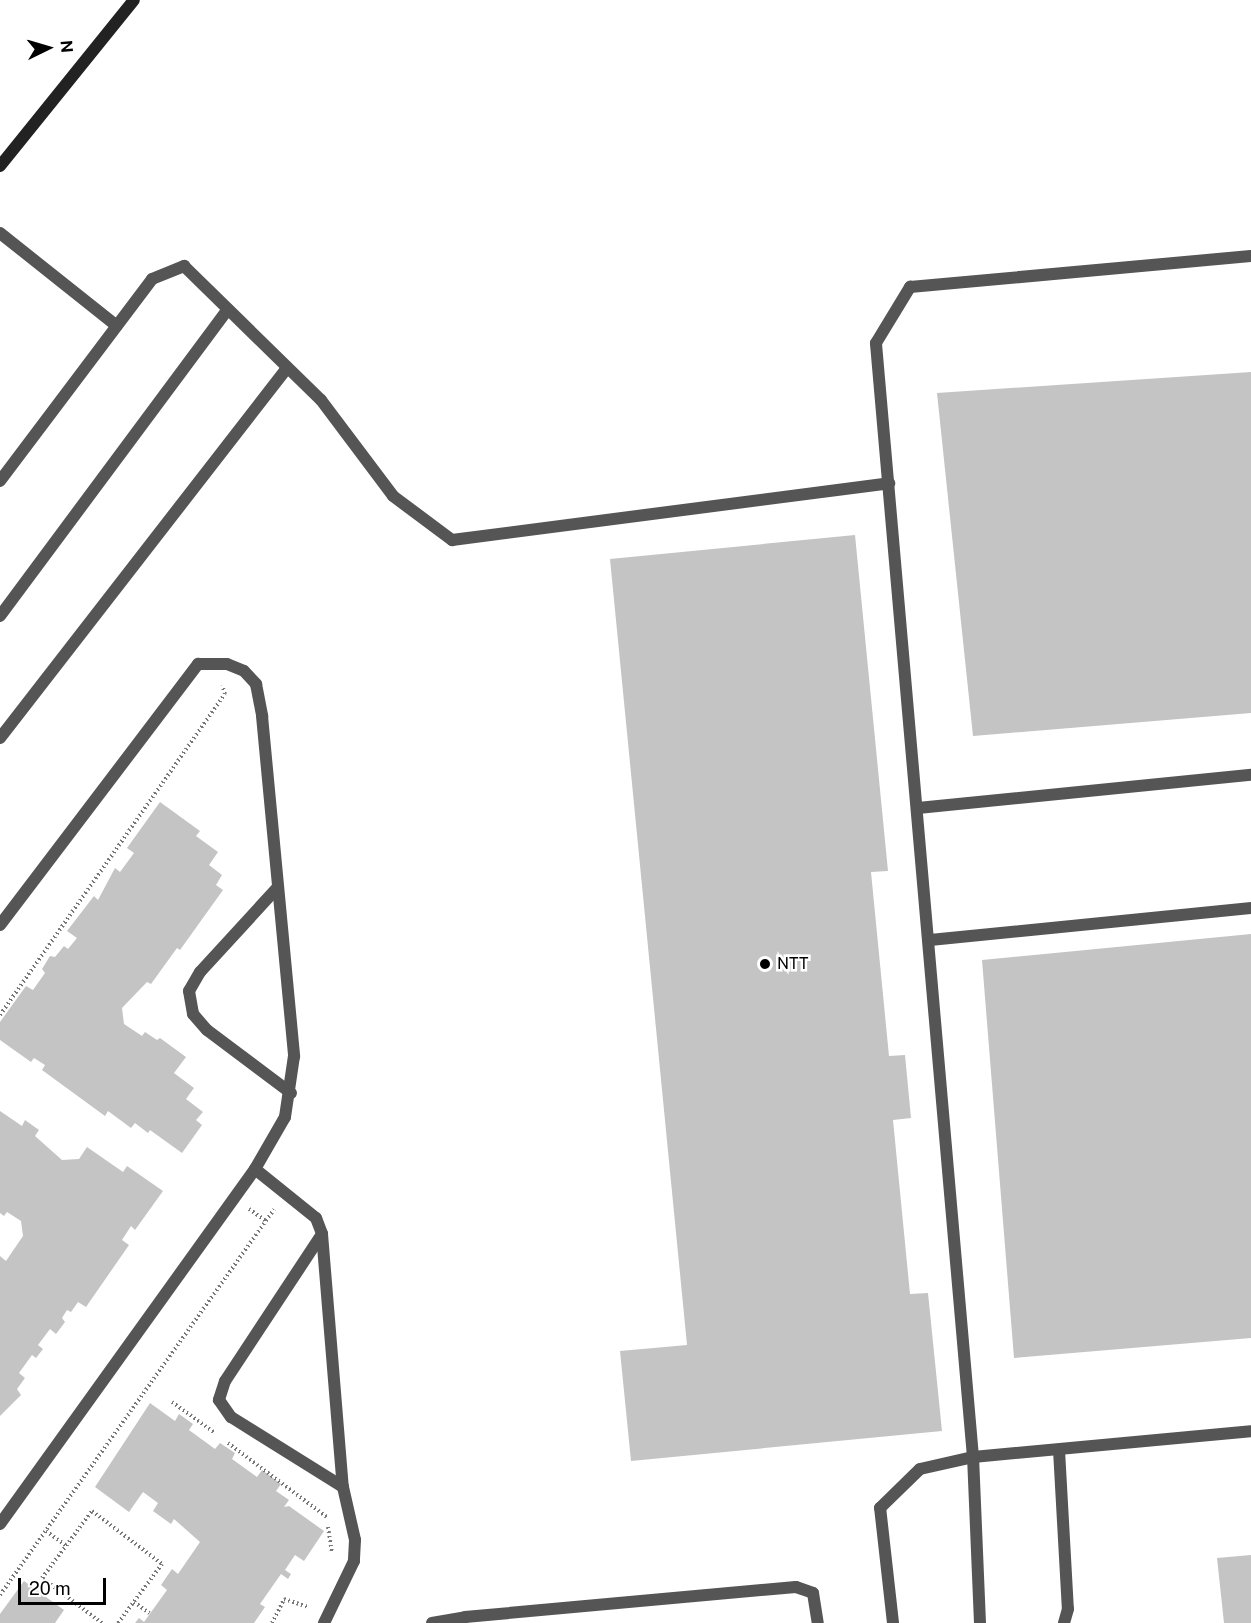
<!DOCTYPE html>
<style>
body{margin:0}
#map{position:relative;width:1251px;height:1623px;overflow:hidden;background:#fff;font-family:"Public Sans",sans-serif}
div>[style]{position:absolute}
.building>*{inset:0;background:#c4c4c4}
.path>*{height:4px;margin-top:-2px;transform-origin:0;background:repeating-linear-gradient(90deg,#777 0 1.5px,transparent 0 4.5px)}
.service>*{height:12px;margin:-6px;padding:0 6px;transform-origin:6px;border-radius:6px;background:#555}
.secondary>*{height:12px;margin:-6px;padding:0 6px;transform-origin:6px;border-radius:6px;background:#222}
.dots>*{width:16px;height:16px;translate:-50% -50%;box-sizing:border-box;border:3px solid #fff;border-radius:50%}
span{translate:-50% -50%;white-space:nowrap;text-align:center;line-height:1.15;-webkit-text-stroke:5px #fff;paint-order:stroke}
.poi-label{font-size:16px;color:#000}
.left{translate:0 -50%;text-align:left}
.north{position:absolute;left:18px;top:18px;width:60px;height:60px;-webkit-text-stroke:4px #fff;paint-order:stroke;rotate:85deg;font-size:16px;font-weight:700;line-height:24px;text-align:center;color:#000}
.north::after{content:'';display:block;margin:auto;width:21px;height:27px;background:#000;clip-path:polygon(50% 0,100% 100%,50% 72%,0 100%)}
.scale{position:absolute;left:18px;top:1578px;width:88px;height:27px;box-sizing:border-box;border:3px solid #000;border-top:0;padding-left:8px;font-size:18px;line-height:21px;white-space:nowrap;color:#000;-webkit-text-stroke:4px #fff;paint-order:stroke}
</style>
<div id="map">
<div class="building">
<i style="clip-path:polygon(1251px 372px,1251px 713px,973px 736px,937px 393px)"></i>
<i style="clip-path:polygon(855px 535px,888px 871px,871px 872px,889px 1056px,905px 1055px,911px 1118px,893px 1120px,910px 1294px,928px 1293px,942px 1431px,631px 1461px,620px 1351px,687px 1345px,610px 559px)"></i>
<i style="clip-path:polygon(160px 802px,200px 831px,196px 836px,218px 852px,209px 865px,222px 875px,216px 885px,223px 890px,180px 950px,177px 948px,151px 984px,147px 982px,122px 1008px,124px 1024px,142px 1036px,145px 1032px,157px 1040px,160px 1038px,186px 1057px,174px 1073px,194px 1088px,186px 1099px,203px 1112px,196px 1120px,202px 1125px,182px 1153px,150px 1130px,148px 1133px,135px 1123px,131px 1128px,108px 1111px,105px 1116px,42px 1070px,45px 1065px,34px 1058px,31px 1062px,0 1040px,0 1022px,26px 986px,33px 990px,45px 973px,42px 969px,50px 956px,55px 957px,64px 946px,68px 949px,77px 938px,67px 931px,94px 896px,98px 900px,115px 868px,120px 872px,134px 853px,127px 848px)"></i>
<i style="clip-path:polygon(1251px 934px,1251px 1338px,1014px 1358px,982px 960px)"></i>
<i style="clip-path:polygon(0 1111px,22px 1126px,25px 1120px,39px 1130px,35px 1136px,62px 1160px,79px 1159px,87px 1147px,123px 1172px,127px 1166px,163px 1191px,135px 1230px,131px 1226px,122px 1240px,129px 1245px,86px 1307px,78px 1302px,71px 1312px,67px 1310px,62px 1318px,65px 1322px,56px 1334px,50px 1329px,38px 1345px,43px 1349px,36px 1358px,32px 1355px,19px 1373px,25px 1378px,17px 1389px,21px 1395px,0 1416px,0 1256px,6px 1261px,23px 1236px,21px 1221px,7px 1212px,4px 1216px,0 1213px)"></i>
<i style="clip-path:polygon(150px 1403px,175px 1421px,179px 1414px,193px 1424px,189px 1430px,215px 1449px,220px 1443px,235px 1453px,232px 1459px,257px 1477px,262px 1470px,281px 1484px,276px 1491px,289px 1500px,284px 1507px,289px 1506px,324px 1531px,304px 1561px,295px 1555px,285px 1570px,291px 1574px,288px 1579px,281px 1574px,260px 1604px,265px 1607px,254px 1623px,135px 1623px,139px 1618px,144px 1622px,167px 1590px,161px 1585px,172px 1569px,178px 1574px,200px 1542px,174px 1519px,171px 1524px,153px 1511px,158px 1503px,143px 1492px,129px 1512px,95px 1487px)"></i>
<i style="clip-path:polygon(1251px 1555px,1251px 1623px,1224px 1623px,1217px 1558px)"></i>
<i style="clip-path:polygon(24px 1581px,64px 1610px,55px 1623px,0 1623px,0 1614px)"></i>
</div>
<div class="path">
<i style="left:0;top:1015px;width:392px;rotate:-55deg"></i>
<i style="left:225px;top:694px;width:9px;rotate:-108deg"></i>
<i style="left:249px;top:1209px;width:21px;rotate:35deg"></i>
<i style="left:172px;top:1402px;width:53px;rotate:35.8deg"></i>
<i style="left:228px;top:1443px;width:124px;rotate:36.8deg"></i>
<i style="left:328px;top:1527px;width:25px;rotate:81deg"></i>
<i style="left:46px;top:1531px;width:26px;rotate:36deg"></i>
<i style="left:0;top:1595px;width:473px;rotate:-54.6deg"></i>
<i style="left:134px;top:1602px;width:19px;rotate:36deg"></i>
<i style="left:102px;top:1623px;width:75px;rotate:-143.1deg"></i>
<i style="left:42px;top:1578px;width:84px;rotate:-53.3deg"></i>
<i style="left:92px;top:1511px;width:88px;rotate:37.1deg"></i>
<i style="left:162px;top:1564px;width:74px;rotate:126.7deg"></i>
<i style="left:272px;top:1623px;width:27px;rotate:-63deg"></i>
<i style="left:284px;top:1599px;width:26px;rotate:18deg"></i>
</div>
<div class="service">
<i style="left:0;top:233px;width:149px;rotate:38.5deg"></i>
<i style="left:0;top:481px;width:253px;rotate:-53deg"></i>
<i style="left:152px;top:279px;width:35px;rotate:-22deg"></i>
<i style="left:184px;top:266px;width:192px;rotate:44.4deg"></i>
<i style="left:321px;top:400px;width:120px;rotate:53.1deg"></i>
<i style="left:393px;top:496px;width:74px;rotate:36.7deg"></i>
<i style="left:452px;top:540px;width:441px;rotate:-7.4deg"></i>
<i style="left:0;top:616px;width:382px;rotate:-53.4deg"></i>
<i style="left:0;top:738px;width:468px;rotate:-52.2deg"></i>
<i style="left:918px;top:808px;width:335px;rotate:-5.7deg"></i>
<i style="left:278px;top:887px;width:115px;rotate:132.5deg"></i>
<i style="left:200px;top:972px;width:22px;rotate:120deg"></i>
<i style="left:189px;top:991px;width:23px;rotate:80deg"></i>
<i style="left:193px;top:1014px;width:21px;rotate:49deg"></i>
<i style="left:207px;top:1030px;width:105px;rotate:36.9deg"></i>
<i style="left:0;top:925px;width:328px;rotate:-52.8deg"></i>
<i style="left:198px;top:664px;width:29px"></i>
<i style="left:227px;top:664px;width:18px;rotate:22deg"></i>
<i style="left:244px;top:671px;width:18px;rotate:47deg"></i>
<i style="left:256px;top:684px;width:33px;rotate:79deg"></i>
<i style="left:262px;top:716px;width:342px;rotate:84.6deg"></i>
<i style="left:294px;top:1056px;width:62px;rotate:98.4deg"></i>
<i style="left:285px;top:1117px;width:60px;rotate:120deg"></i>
<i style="left:930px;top:940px;width:323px;rotate:-5.7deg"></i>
<i style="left:322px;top:1234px;width:254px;rotate:85.3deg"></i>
<i style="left:1059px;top:1450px;width:159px;rotate:86.8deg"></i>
<i style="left:1068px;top:1609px;width:15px;rotate:106deg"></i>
<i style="left:0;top:1524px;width:437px;rotate:-54.3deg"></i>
<i style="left:255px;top:1169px;width:78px;rotate:38.8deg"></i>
<i style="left:316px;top:1218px;width:17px;rotate:69deg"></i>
<i style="left:322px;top:1234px;width:176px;rotate:123.4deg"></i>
<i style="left:225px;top:1381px;width:20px;rotate:108deg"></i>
<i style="left:219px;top:1400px;width:21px;rotate:55deg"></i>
<i style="left:231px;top:1417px;width:132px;rotate:32deg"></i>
<i style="left:343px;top:1487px;width:54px;rotate:77.2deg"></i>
<i style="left:355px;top:1540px;width:21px;rotate:93deg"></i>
<i style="left:354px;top:1561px;width:69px;rotate:115.8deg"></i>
<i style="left:432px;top:1623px;width:34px;rotate:-10deg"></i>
<i style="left:465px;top:1617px;width:332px;rotate:-5.2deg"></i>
<i style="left:796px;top:1587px;width:18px;rotate:19deg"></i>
<i style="left:813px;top:1593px;width:30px;rotate:81deg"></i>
<i style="left:893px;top:1623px;width:116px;rotate:-96.4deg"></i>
<i style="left:880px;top:1508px;width:56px;rotate:-44.3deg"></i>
<i style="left:920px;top:1469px;width:54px;rotate:-12.8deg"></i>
<i style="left:973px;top:1457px;width:279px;rotate:-5.3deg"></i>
<i style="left:980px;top:1623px;width:166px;rotate:-92.4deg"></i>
<i style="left:973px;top:1457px;width:1118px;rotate:-94.98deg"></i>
<i style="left:876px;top:343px;width:66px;rotate:-58.7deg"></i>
<i style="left:910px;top:287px;width:342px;rotate:-5.2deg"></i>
</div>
<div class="secondary">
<i style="left:0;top:166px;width:213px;rotate:-51.1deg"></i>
</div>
<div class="dots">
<i style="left:765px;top:964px;background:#000"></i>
</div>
<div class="poi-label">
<span class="left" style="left:777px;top:964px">NTT</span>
</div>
<div class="north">N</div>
<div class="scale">20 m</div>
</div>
